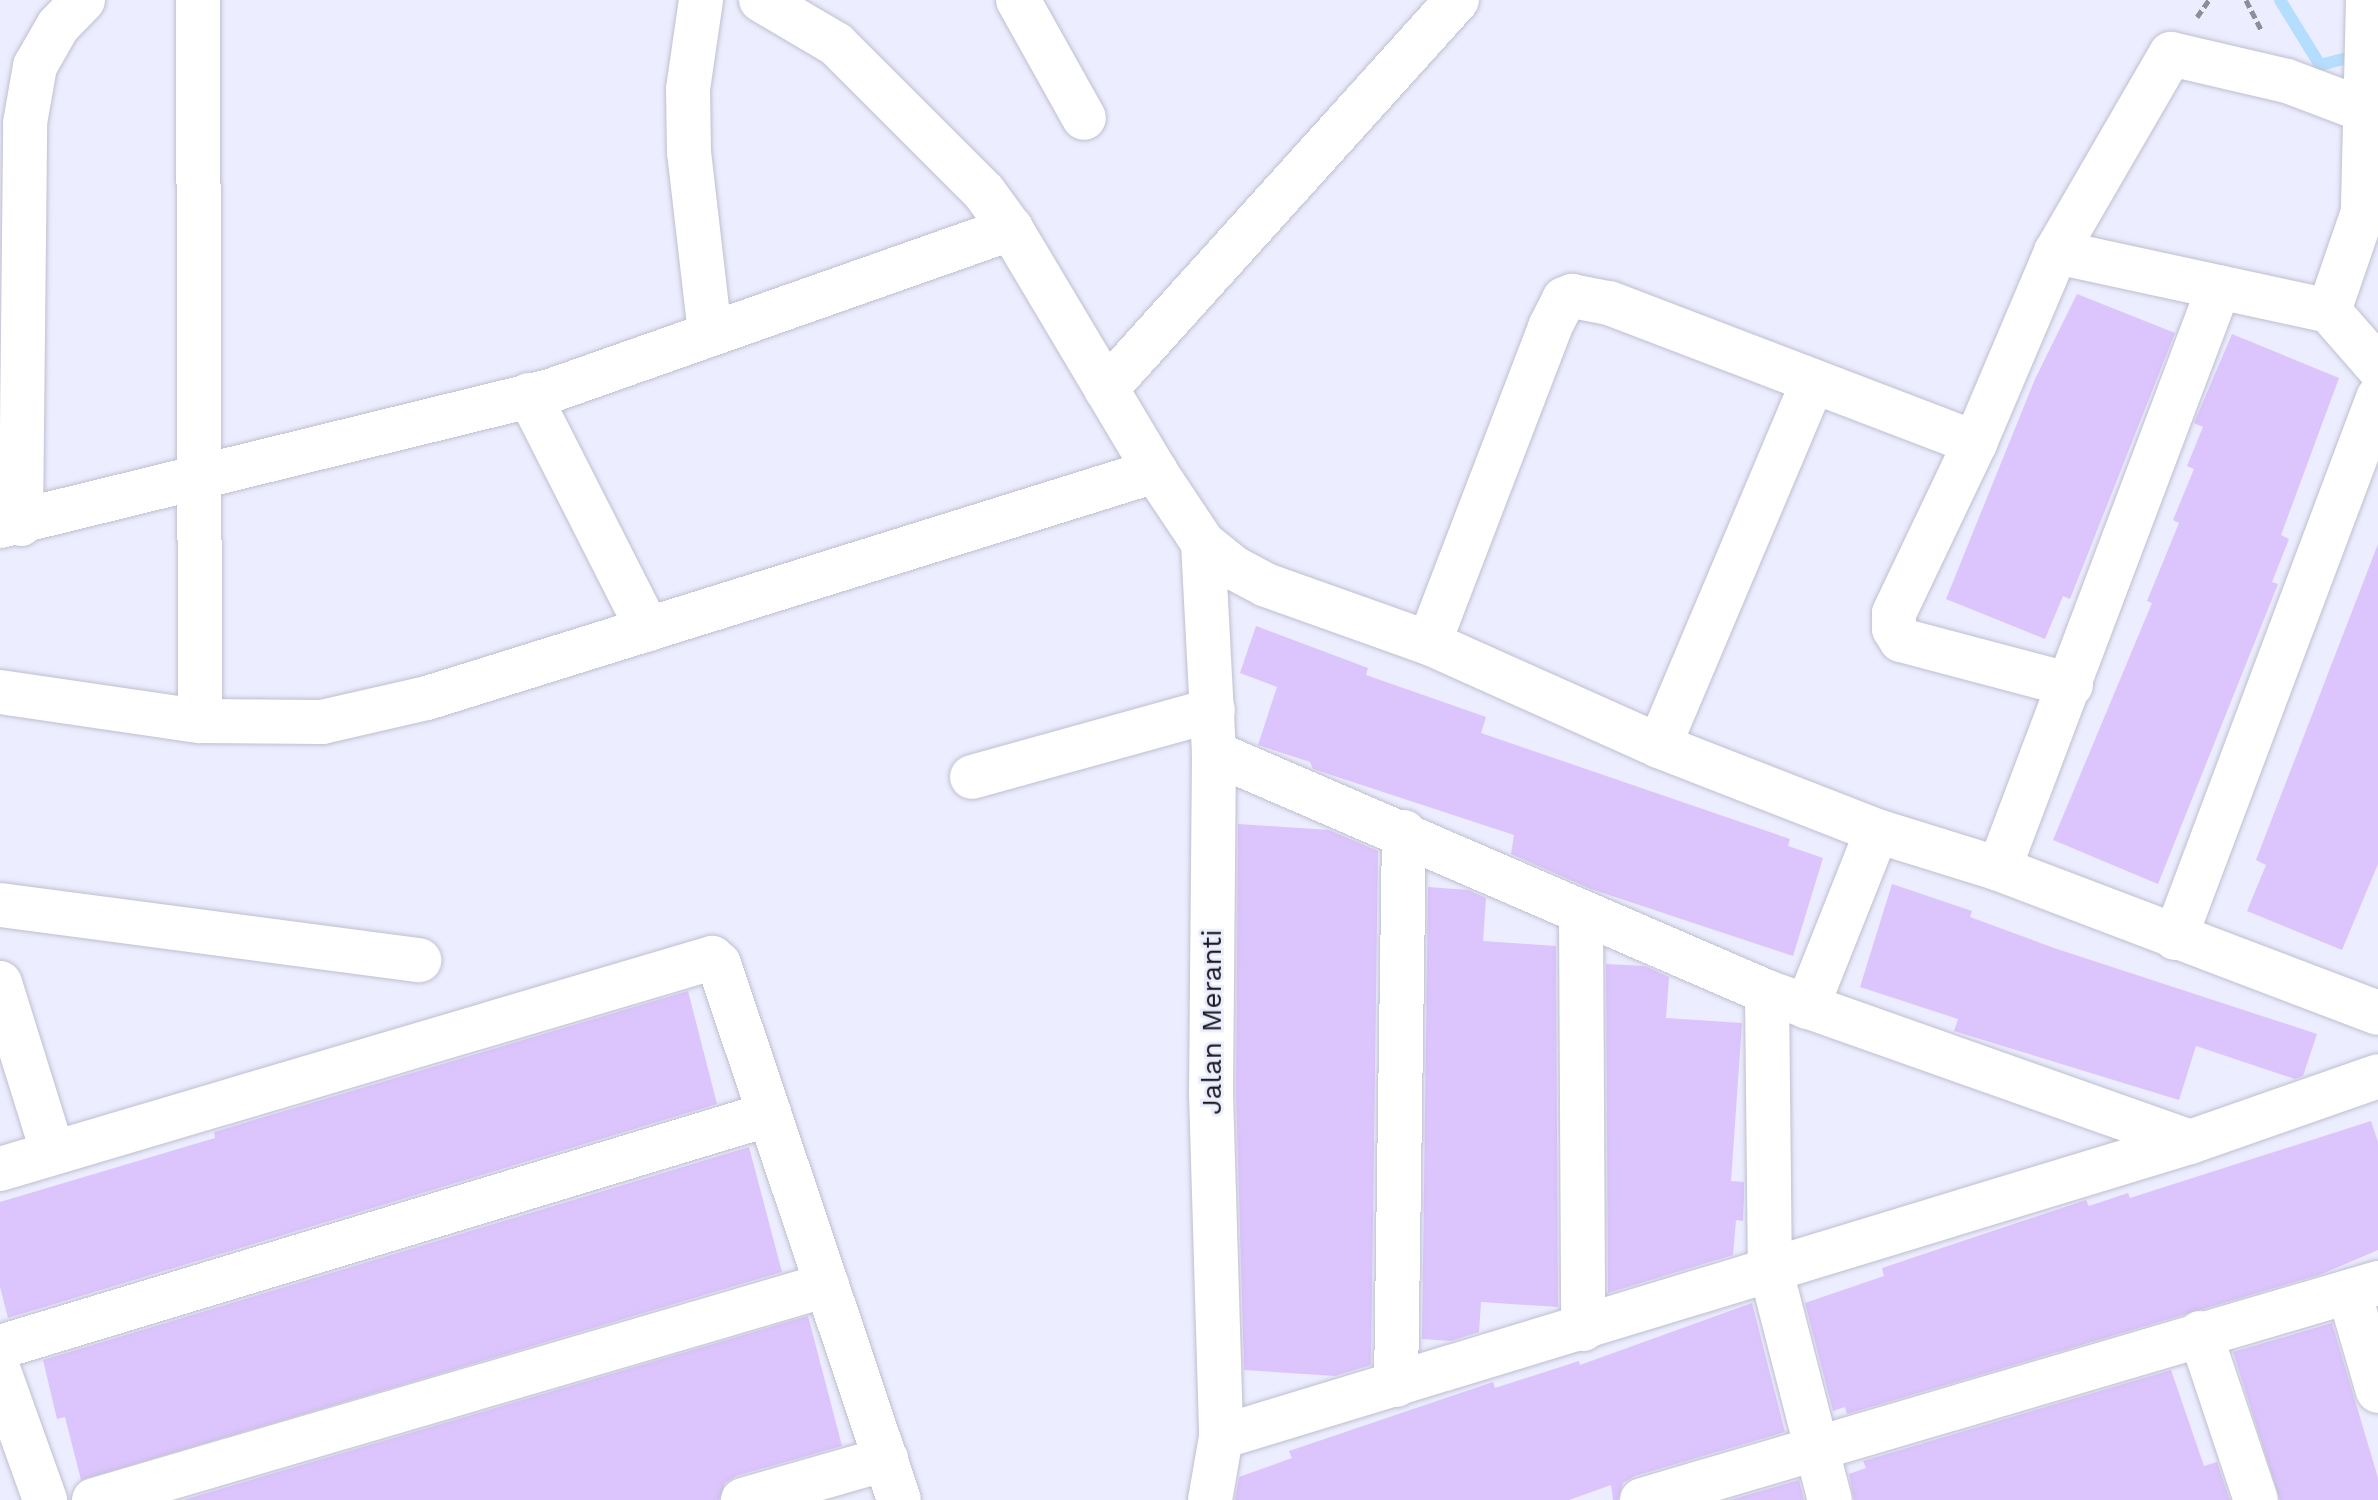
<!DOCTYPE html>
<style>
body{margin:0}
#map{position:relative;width:2378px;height:1500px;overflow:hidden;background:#ecedfe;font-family:"Work Sans",sans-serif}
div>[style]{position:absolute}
.stream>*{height:12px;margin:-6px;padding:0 6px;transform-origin:6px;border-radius:6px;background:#b5ddfd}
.building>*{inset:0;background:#dcc4fc}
.path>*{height:5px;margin-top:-2.5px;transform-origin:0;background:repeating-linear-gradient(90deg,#8d8e9a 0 8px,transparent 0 12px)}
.roads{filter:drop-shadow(0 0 2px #bebfd0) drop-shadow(0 0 2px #bebfd0)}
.minor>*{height:44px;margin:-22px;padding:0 22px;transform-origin:22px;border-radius:22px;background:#fff}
span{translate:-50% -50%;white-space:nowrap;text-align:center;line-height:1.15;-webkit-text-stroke:6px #ecedfe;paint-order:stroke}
.street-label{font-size:28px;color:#1b1b21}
</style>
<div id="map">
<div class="stream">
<i style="left:2280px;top:0;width:76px;rotate:58.4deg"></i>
<i style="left:2320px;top:65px;width:40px;rotate:-14.4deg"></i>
</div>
<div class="building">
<i style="clip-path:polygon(2077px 294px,2175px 333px,2070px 599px,2063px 596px,2045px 639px,1946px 599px,2035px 379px)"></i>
<i style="clip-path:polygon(2232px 334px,2339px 378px,2281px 535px,2289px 539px,2272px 582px,2278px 584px,2158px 884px,2053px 840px,2152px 603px,2147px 601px,2179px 523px,2173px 520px,2194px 469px,2187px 466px,2203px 427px,2194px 423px)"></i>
<i style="clip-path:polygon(2378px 544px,2378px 864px,2342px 950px,2247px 911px,2266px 865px,2256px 860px)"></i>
<i style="clip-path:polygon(1256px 626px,1368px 668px,1366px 675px,1486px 717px,1481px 733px,1790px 839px,1788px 846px,1823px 858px,1793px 956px,1591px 889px,1511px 854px,1514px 835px,1313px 769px,1310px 762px,1258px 745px,1277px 687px,1240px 673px)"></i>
<i style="clip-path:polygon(1238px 824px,1329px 830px,1378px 851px,1371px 1365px,1335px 1376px,1244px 1370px,1236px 1093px)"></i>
<i style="clip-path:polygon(1892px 884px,1972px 911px,1970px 917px,2054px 948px,2317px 1034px,2303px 1076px,2295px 1079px,2196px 1046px,2179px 1100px,1954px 1031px,1958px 1019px,1860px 987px)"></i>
<i style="clip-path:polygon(1428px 887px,1468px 890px,1486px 898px,1483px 941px,1556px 946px,1558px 1307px,1481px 1302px,1479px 1332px,1451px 1341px,1422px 1339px)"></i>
<i style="clip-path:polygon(1606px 964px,1645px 966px,1669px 977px,1666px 1018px,1742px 1023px,1731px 1181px,1744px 1182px,1744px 1198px,1743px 1221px,1736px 1220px,1733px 1255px,1608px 1293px)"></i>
<i style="clip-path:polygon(688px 991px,717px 1104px,8px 1318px,0 1287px,0 1202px,215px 1138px,214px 1132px)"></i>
<i style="clip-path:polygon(2371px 1121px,2378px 1142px,2378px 1250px,2322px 1274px,1847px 1414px,1845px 1407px,1833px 1411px,1805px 1303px,1884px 1276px,1882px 1268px,2086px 1200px,2089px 1206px,2128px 1193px,2130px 1198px)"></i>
<i style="clip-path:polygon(749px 1147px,782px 1272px,81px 1480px,65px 1417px,57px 1419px,43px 1360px)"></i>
<i style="clip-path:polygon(1752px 1303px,1785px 1432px,1635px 1476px,1623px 1483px,1618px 1500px,1613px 1500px,1611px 1485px,1569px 1500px,1235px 1500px,1239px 1477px,1292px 1458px,1289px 1451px,1493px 1382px,1495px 1388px,1579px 1361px,1580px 1365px)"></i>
<i style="clip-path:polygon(808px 1316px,842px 1446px,736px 1476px,725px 1483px,719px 1500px,183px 1500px)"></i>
<i style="clip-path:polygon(2332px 1323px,2378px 1478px,2378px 1500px,2280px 1500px,2233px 1352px)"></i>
<i style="clip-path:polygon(2171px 1370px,2204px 1466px,2217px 1462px,2230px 1500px,1854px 1500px,1849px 1474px,1866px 1468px,1863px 1461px)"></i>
<i style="clip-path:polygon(1799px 1480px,1804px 1500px,1730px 1500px)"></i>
</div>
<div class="path">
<i style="left:2246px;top:0;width:35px;rotate:63deg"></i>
<i style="left:2197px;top:17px;width:21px;rotate:-55deg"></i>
</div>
<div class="roads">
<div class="minor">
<i style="left:198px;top:0;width:721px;rotate:89.84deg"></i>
<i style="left:701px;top:0;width:90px;rotate:98.3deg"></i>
<i style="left:688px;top:89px;width:63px;rotate:89.1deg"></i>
<i style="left:689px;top:152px;width:183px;rotate:83.4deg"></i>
<i style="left:761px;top:0;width:87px;rotate:30.4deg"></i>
<i style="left:836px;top:44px;width:209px;rotate:45deg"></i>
<i style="left:984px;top:192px;width:46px;rotate:53.9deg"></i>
<i style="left:1011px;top:229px;width:282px;rotate:59.2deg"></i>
<i style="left:1155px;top:471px;width:87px;rotate:56.3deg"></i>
<i style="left:1203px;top:543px;width:40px;rotate:39deg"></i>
<i style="left:1234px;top:568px;width:36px;rotate:28deg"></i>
<i style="left:1266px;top:585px;width:173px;rotate:19.6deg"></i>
<i style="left:1429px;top:643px;width:252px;rotate:24.1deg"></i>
<i style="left:1659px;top:746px;width:234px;rotate:21.3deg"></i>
<i style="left:1877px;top:831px;width:128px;rotate:17.3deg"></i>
<i style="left:1999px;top:869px;width:405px;rotate:20.8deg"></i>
<i style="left:1018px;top:0;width:135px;rotate:60.8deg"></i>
<i style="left:2368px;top:0;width:212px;rotate:91.4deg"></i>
<i style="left:2363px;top:212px;width:105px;rotate:109deg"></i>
<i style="left:2329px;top:311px;width:74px;rotate:48.8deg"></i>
<i style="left:2056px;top:252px;width:279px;rotate:12.2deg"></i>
<i style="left:1106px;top:389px;width:524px;rotate:-47.94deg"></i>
<i style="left:529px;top:395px;width:263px;rotate:63.1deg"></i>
<i style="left:21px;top:524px;width:401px;rotate:-89.4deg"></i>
<i style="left:25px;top:123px;width:58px;rotate:-80deg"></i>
<i style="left:35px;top:66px;width:46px;rotate:-60.1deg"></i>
<i style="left:58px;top:26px;width:36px;rotate:-46deg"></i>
<i style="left:0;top:526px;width:566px;rotate:-13.79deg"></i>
<i style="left:550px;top:391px;width:489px;rotate:-19.4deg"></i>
<i style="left:1203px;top:543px;width:210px;rotate:87deg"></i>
<i style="left:1214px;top:753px;width:340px;rotate:90.5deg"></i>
<i style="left:1211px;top:1093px;width:344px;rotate:88.3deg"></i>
<i style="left:1221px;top:1437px;width:64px;rotate:99.9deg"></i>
<i style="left:1429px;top:643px;width:338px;rotate:-69deg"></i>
<i style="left:1550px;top:327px;width:31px;rotate:-63deg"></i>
<i style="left:1564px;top:299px;width:9px;rotate:-21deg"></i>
<i style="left:1572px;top:296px;width:38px;rotate:11deg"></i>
<i style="left:1609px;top:303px;width:392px;rotate:20.9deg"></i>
<i style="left:2071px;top:685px;width:176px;rotate:-165.2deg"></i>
<i style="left:1901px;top:640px;width:13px;rotate:-122deg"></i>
<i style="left:1894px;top:629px;width:16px;rotate:-90deg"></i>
<i style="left:1894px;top:613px;width:188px;rotate:-64.5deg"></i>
<i style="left:1975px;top:443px;width:207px;rotate:-67deg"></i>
<i style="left:2056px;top:252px;width:229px;rotate:-59.9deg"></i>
<i style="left:2171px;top:54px;width:119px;rotate:13.1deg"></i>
<i style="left:2287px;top:81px;width:82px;rotate:20.6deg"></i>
<i style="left:0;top:692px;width:202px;rotate:8.3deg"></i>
<i style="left:200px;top:721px;width:122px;rotate:0.5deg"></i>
<i style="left:322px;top:722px;width:108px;rotate:-12.9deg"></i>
<i style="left:427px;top:698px;width:763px;rotate:-17.32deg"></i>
<i style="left:1659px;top:746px;width:396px;rotate:-67.1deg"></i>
<i style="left:1214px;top:753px;width:602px;rotate:23.37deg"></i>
<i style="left:1767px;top:992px;width:449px;rotate:19.5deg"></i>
<i style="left:972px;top:777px;width:250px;rotate:-15.5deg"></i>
<i style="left:1999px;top:869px;width:622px;rotate:-69.29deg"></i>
<i style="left:0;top:905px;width:423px;rotate:7.5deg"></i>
<i style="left:1581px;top:912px;width:417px;rotate:89.7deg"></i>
<i style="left:2175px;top:938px;width:577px;rotate:-69.4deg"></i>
<i style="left:0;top:983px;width:175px;rotate:72.7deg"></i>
<i style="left:1767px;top:992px;width:275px;rotate:89.4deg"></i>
<i style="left:1770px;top:1267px;width:241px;rotate:75.6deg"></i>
<i style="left:1807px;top:1007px;width:189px;rotate:-68.3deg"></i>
<i style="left:0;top:1169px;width:743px;rotate:-16.51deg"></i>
<i style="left:712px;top:958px;width:9px;rotate:41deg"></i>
<i style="left:719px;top:964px;width:565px;rotate:71.44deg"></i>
<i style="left:2349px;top:1292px;width:103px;rotate:73.7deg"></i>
<i style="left:2200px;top:1333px;width:176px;rotate:71.5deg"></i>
<i style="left:0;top:1347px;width:804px;rotate:-16.84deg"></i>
<i style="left:0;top:1374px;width:134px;rotate:70.3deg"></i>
<i style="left:1396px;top:1385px;width:553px;rotate:-89.17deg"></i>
<i style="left:1221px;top:1437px;width:1013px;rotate:-16.93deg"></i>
<i style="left:2190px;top:1142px;width:199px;rotate:-19.3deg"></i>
<i style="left:94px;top:1500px;width:764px;rotate:-16.35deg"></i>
<i style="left:743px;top:1500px;width:149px;rotate:-16deg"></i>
<i style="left:1642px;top:1500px;width:767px;rotate:-16.43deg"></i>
</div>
</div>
<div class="street-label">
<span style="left:1212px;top:1022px;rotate:-90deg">Jalan Meranti</span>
</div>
</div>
